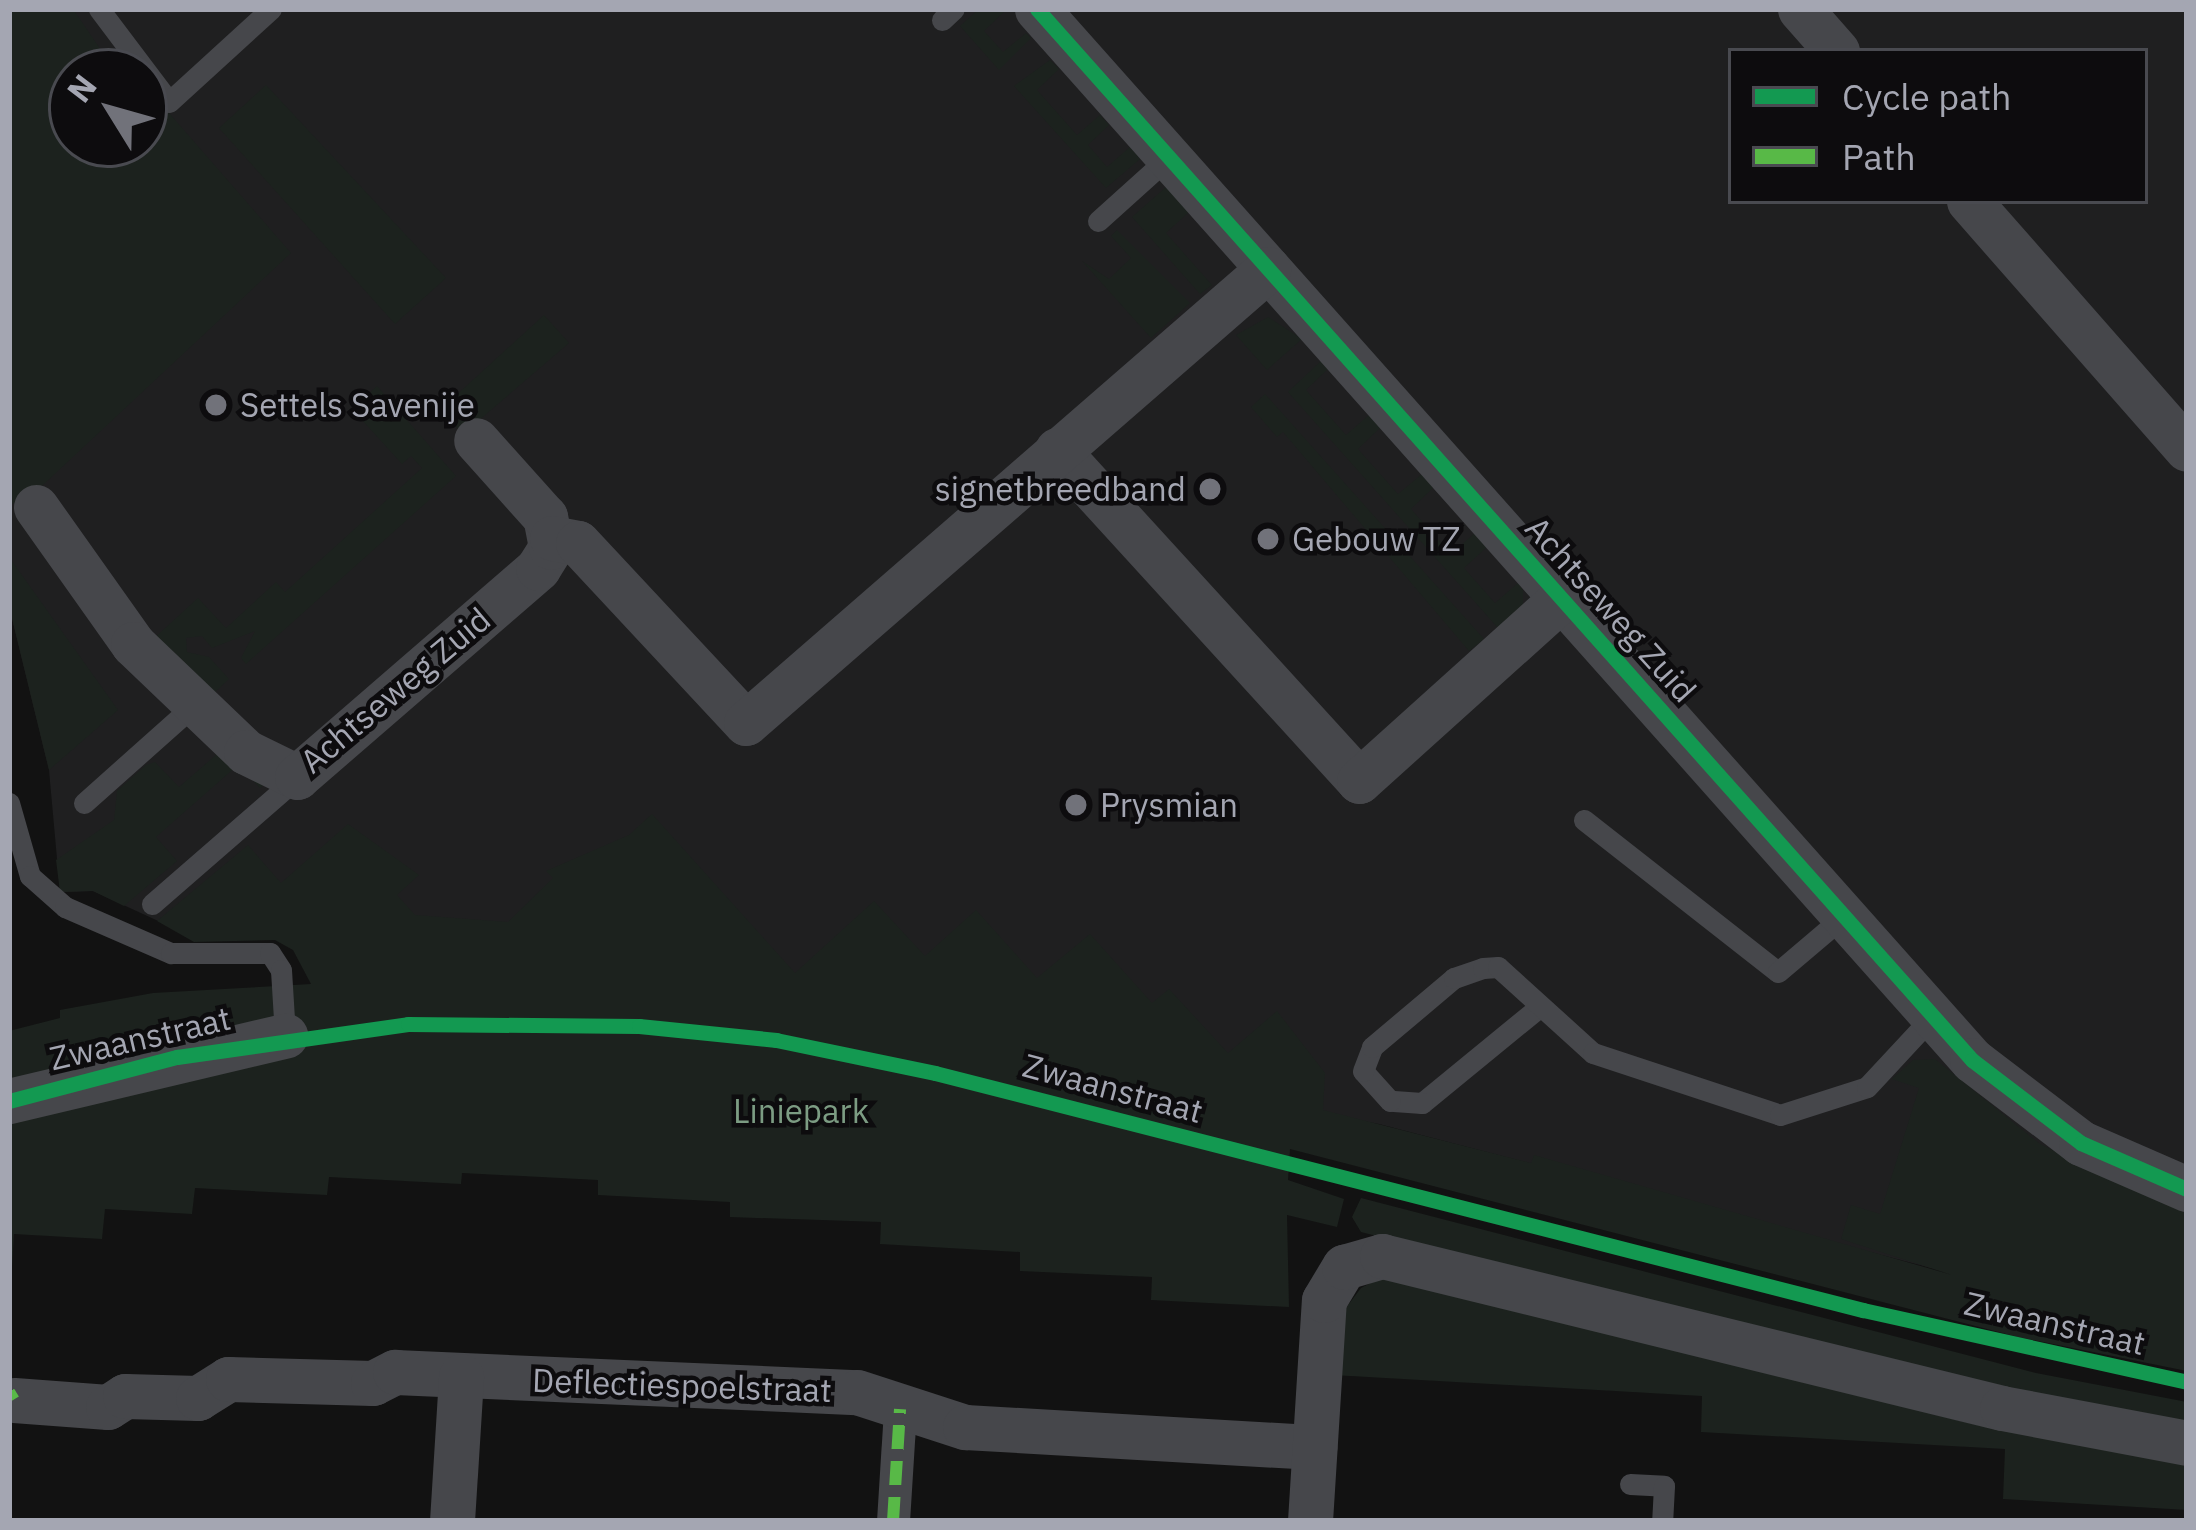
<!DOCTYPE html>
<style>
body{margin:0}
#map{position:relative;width:2196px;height:1530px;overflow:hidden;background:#121212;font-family:"IBM Plex Sans",sans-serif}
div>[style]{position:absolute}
.built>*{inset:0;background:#1f1f20}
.green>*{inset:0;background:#1c221e}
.service>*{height:21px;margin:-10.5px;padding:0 10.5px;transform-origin:10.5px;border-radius:10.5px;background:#46474b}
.pedestrian>*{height:33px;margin:-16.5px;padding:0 16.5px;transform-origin:16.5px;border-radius:16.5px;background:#46474b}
.minor>*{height:45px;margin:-22.5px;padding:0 22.5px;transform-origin:22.5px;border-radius:22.5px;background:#46474b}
.quiet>*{height:12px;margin-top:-6px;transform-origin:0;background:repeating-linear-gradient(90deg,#58b947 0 24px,transparent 0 36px)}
.cycleway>*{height:15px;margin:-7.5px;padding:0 7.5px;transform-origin:7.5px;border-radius:7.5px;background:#139951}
.dots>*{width:33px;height:33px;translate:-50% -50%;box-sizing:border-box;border:6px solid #0d0c0e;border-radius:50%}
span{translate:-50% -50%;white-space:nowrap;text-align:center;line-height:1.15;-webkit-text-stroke:9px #0d0c0e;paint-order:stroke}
.poi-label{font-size:33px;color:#a4a6b2}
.left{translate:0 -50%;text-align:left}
.right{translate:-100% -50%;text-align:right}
.street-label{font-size:33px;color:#a4a6b2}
.park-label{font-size:33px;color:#7c9c83}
.frame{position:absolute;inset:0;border:12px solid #a4a6b2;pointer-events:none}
.legend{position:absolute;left:1728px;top:48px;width:420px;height:156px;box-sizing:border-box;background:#0d0c0e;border:3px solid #494a50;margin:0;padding:15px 21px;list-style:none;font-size:36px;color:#a4a6b2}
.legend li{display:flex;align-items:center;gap:24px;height:60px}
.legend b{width:60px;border:3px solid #494a50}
.north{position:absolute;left:48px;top:48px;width:120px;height:120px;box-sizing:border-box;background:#0d0c0e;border:3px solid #494a50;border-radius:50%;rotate:307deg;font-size:33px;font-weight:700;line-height:48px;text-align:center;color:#a4a6b2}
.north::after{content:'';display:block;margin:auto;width:42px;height:54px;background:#71727a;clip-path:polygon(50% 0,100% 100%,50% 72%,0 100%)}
</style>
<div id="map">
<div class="built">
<i style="clip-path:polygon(evenodd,9px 9px,2187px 9px,2187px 1296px,2031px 1294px,1379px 1124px,258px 913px,193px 937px,93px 891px,60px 892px,49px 770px,9px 606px,9px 9px,1731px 51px,2145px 51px,2145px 201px,1731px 201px,1731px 51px,9px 9px,72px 72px,144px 72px,144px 144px,72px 144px,72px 72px)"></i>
</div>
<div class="green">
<i style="clip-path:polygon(9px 9px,73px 9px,116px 72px,72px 72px,72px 144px,144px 144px,144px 111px,150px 118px,163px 106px,291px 253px,43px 485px,9px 506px)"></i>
<i style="clip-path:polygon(979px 9px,1006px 10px,984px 31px,1003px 52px,1026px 33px,1031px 38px,999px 70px,960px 26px)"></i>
<i style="clip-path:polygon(1050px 60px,1059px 69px,1037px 90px,1077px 135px,1100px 115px,1109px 125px,1088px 145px,1107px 167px,1130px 147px,1140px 159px,1106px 188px,1014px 86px)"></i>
<i style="clip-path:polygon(266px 85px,446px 278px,395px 324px,219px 128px)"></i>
<i style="clip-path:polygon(1166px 187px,1189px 212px,1166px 233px,1212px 285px,1200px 294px,1132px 217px)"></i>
<i style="clip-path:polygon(1117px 230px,1190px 303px,1151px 338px,1082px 261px,1109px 279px,1131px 258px,1111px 236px)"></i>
<i style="clip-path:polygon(544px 315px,569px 343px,463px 434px,440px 410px)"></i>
<i style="clip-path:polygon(1268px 317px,1302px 339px,1267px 370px,1236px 335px)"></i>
<i style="clip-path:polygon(1321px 361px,1329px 368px,1306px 390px,1346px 435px,1369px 415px,1381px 427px,1358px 449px,1398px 494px,1422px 474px,1434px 487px,1411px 509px,1451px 554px,1475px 533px,1487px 547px,1464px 568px,1495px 603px,1518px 583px,1523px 590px,1523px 605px,1498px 628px,1288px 392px)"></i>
<i style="clip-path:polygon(377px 386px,456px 476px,246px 664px,241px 658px,255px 631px,212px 648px,202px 636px,186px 638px,187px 652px,209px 657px,229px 679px,213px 694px,150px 642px,198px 598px,226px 628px,276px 582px,285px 592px,422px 468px,411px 456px,402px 464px,352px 409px)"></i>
<i style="clip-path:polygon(1265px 394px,1484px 639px,1469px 651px,1283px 432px,1277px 437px,1251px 407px)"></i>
<i style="clip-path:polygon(9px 557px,118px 710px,49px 770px,9px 606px)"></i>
<i style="clip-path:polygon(199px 728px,268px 782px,260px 788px,238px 765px,156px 837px,177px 861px,124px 906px,93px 891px,60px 892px,56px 860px,114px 820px,117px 791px,146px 765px,155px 762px,179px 787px,216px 755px)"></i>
<i style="clip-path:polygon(652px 814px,795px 973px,874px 901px,925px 956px,976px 910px,1037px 978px,1090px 934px,1152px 1003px,1169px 989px,1228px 1053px,1277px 1011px,1325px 1073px,1323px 1110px,1531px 1163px,1534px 1155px,1952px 1275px,1841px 1239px,1851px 1205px,1880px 1214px,1919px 1088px,1892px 1079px,1913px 1060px,1935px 1059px,2040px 1144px,2187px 1214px,2187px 1371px,2018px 1337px,1290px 1149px,1288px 1180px,1344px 1199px,1337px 1227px,1287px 1215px,1289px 1307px,1151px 1300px,1152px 1277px,1020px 1271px,1020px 1252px,880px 1244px,881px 1222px,730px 1217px,730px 1202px,598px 1195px,598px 1180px,462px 1173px,461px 1184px,329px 1177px,327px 1195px,195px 1188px,192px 1214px,105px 1209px,102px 1239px,14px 1234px,9px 1318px,9px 1031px,60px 1018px,60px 1010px,153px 993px,311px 984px,293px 950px,275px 940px,194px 942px,157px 921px,248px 845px,281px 883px,348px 824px,419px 875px,397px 895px,415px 915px,508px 922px,553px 878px,546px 871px,629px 835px)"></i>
<i style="clip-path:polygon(1361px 1198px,2036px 1373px,2187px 1402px,2187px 1433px,2028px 1404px,1361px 1232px,1352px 1217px)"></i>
<i style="clip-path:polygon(1382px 1277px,1977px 1425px,2187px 1453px,2187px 1510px,2003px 1499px,2005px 1449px,1701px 1432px,1702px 1396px,1333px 1375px,1339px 1317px,1361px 1288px)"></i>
</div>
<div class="service">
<i style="left:99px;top:9px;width:116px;rotate:53deg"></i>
<i style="left:169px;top:102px;width:138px;rotate:-42.4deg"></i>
<i style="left:942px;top:20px;width:16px;rotate:-43deg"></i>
<i style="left:1098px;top:221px;width:96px;rotate:-42deg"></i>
<i style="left:9px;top:803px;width:76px;rotate:74deg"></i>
<i style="left:30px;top:876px;width:47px;rotate:41.5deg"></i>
<i style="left:65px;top:907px;width:116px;rotate:23.5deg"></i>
<i style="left:171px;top:953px;width:99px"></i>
<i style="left:270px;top:953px;width:20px;rotate:57deg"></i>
<i style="left:281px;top:970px;width:66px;rotate:86.5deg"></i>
<i style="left:84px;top:803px;width:149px;rotate:-41.7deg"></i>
<i style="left:1584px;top:820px;width:246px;rotate:38.1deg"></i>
<i style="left:1778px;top:972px;width:87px;rotate:-40.3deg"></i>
<i style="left:152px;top:904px;width:192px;rotate:-41deg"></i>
<i style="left:1538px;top:1008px;width:150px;rotate:140.7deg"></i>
<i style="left:1422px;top:1103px;width:32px;rotate:-176deg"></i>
<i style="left:1390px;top:1101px;width:40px;rotate:-132deg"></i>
<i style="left:1363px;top:1071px;width:26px;rotate:-69deg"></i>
<i style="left:1372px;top:1047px;width:107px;rotate:-40.1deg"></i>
<i style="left:1454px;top:978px;width:31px;rotate:-19deg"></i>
<i style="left:1483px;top:968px;width:15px;rotate:-4deg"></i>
<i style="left:1498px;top:967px;width:128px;rotate:42.2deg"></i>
<i style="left:1593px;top:1053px;width:197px;rotate:18.3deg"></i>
<i style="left:1780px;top:1115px;width:91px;rotate:-17.8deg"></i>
<i style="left:1867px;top:1087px;width:97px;rotate:-47.1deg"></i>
<i style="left:1630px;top:1484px;width:34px;rotate:3deg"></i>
<i style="left:1664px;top:1486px;width:35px;rotate:93deg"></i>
</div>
<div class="pedestrian">
<i style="left:893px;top:1521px;width:112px;rotate:-86.4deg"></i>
</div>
<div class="minor">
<i style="left:1037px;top:9px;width:1407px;rotate:48.34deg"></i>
<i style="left:1972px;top:1060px;width:137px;rotate:37.3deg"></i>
<i style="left:2081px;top:1143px;width:116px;rotate:23.5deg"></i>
<i style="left:1800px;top:9px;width:56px;rotate:48.6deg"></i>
<i style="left:1969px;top:201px;width:330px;rotate:48.7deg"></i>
<i style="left:1057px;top:450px;width:448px;rotate:47.6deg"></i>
<i style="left:1359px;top:781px;width:273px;rotate:-42deg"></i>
<i style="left:36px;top:507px;width:168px;rotate:54.7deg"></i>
<i style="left:133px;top:644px;width:156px;rotate:43.7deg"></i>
<i style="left:246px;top:752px;width:57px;rotate:26.1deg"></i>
<i style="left:297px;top:777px;width:319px;rotate:-40.9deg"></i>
<i style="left:538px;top:568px;width:25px;rotate:-58deg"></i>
<i style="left:551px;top:547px;width:31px;rotate:-101deg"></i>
<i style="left:545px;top:517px;width:103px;rotate:-131.9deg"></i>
<i style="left:552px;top:538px;width:26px;rotate:11deg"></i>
<i style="left:578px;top:543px;width:246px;rotate:47deg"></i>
<i style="left:746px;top:723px;width:692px;rotate:-41.01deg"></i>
<i style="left:9px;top:1101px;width:284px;rotate:-13.3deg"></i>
<i style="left:14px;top:1400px;width:94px;rotate:4.3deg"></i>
<i style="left:108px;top:1407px;width:20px;rotate:-33deg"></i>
<i style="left:125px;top:1396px;width:73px;rotate:1.6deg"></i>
<i style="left:198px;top:1398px;width:36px;rotate:-32deg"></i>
<i style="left:228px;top:1379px;width:145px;rotate:1.6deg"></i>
<i style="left:373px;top:1383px;width:25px;rotate:-27deg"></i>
<i style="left:395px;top:1372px;width:462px;rotate:2.5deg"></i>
<i style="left:857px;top:1392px;width:114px;rotate:18deg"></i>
<i style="left:965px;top:1427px;width:350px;rotate:3.3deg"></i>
<i style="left:452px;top:1521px;width:145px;rotate:-86.4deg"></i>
<i style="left:1310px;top:1521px;width:221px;rotate:-86.4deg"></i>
<i style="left:1324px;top:1300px;width:39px;rotate:-59deg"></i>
<i style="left:1344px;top:1267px;width:40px;rotate:-16deg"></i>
<i style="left:1382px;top:1256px;width:638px;rotate:13.78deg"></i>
<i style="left:2002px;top:1408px;width:188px;rotate:10.7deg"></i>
</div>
<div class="quiet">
<i style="left:9px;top:1392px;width:9px;rotate:58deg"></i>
<i style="left:893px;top:1521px;width:112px;rotate:-86.4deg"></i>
</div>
<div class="cycleway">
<i style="left:1037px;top:9px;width:1407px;rotate:48.34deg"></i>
<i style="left:1972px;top:1060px;width:137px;rotate:37.3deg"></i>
<i style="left:2081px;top:1143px;width:116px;rotate:23.5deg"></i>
<i style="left:9px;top:1101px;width:174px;rotate:-14.7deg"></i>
<i style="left:177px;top:1057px;width:233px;rotate:-8.1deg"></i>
<i style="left:408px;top:1024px;width:231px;rotate:0.5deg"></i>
<i style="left:639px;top:1026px;width:138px;rotate:5.8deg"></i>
<i style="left:776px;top:1040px;width:162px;rotate:11.7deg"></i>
<i style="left:935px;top:1073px;width:958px;rotate:14.33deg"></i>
<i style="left:1863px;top:1310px;width:332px;rotate:12.5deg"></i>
</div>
<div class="dots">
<i style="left:216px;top:405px;background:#71727a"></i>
<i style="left:1210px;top:489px;background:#71727a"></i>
<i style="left:1268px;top:539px;background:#71727a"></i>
<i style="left:1076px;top:805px;background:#71727a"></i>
</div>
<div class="poi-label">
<span class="left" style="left:240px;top:405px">Settels Savenije</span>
<span class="right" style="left:1186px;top:489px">signetbreedband</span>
<span class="left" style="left:1292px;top:539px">Gebouw TZ</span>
<span class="left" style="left:1100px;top:805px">Prysmian</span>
</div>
<div class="street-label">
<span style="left:1611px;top:609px;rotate:48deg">Achtseweg Zuid</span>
<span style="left:395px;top:690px;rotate:-40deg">Achtseweg Zuid</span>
<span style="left:140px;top:1038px;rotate:-13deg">Zwaanstraat</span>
<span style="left:1113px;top:1088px;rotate:15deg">Zwaanstraat</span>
<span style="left:2055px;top:1323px;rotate:13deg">Zwaanstraat</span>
<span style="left:682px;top:1385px;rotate:2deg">Deflectiespoelstraat</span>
</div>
<div class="park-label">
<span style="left:801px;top:1111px">Liniepark</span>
</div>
<div class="frame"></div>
<ul class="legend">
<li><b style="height:15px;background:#139951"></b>Cycle path</li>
<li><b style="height:15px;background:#58b947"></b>Path</li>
</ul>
<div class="north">N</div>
</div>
